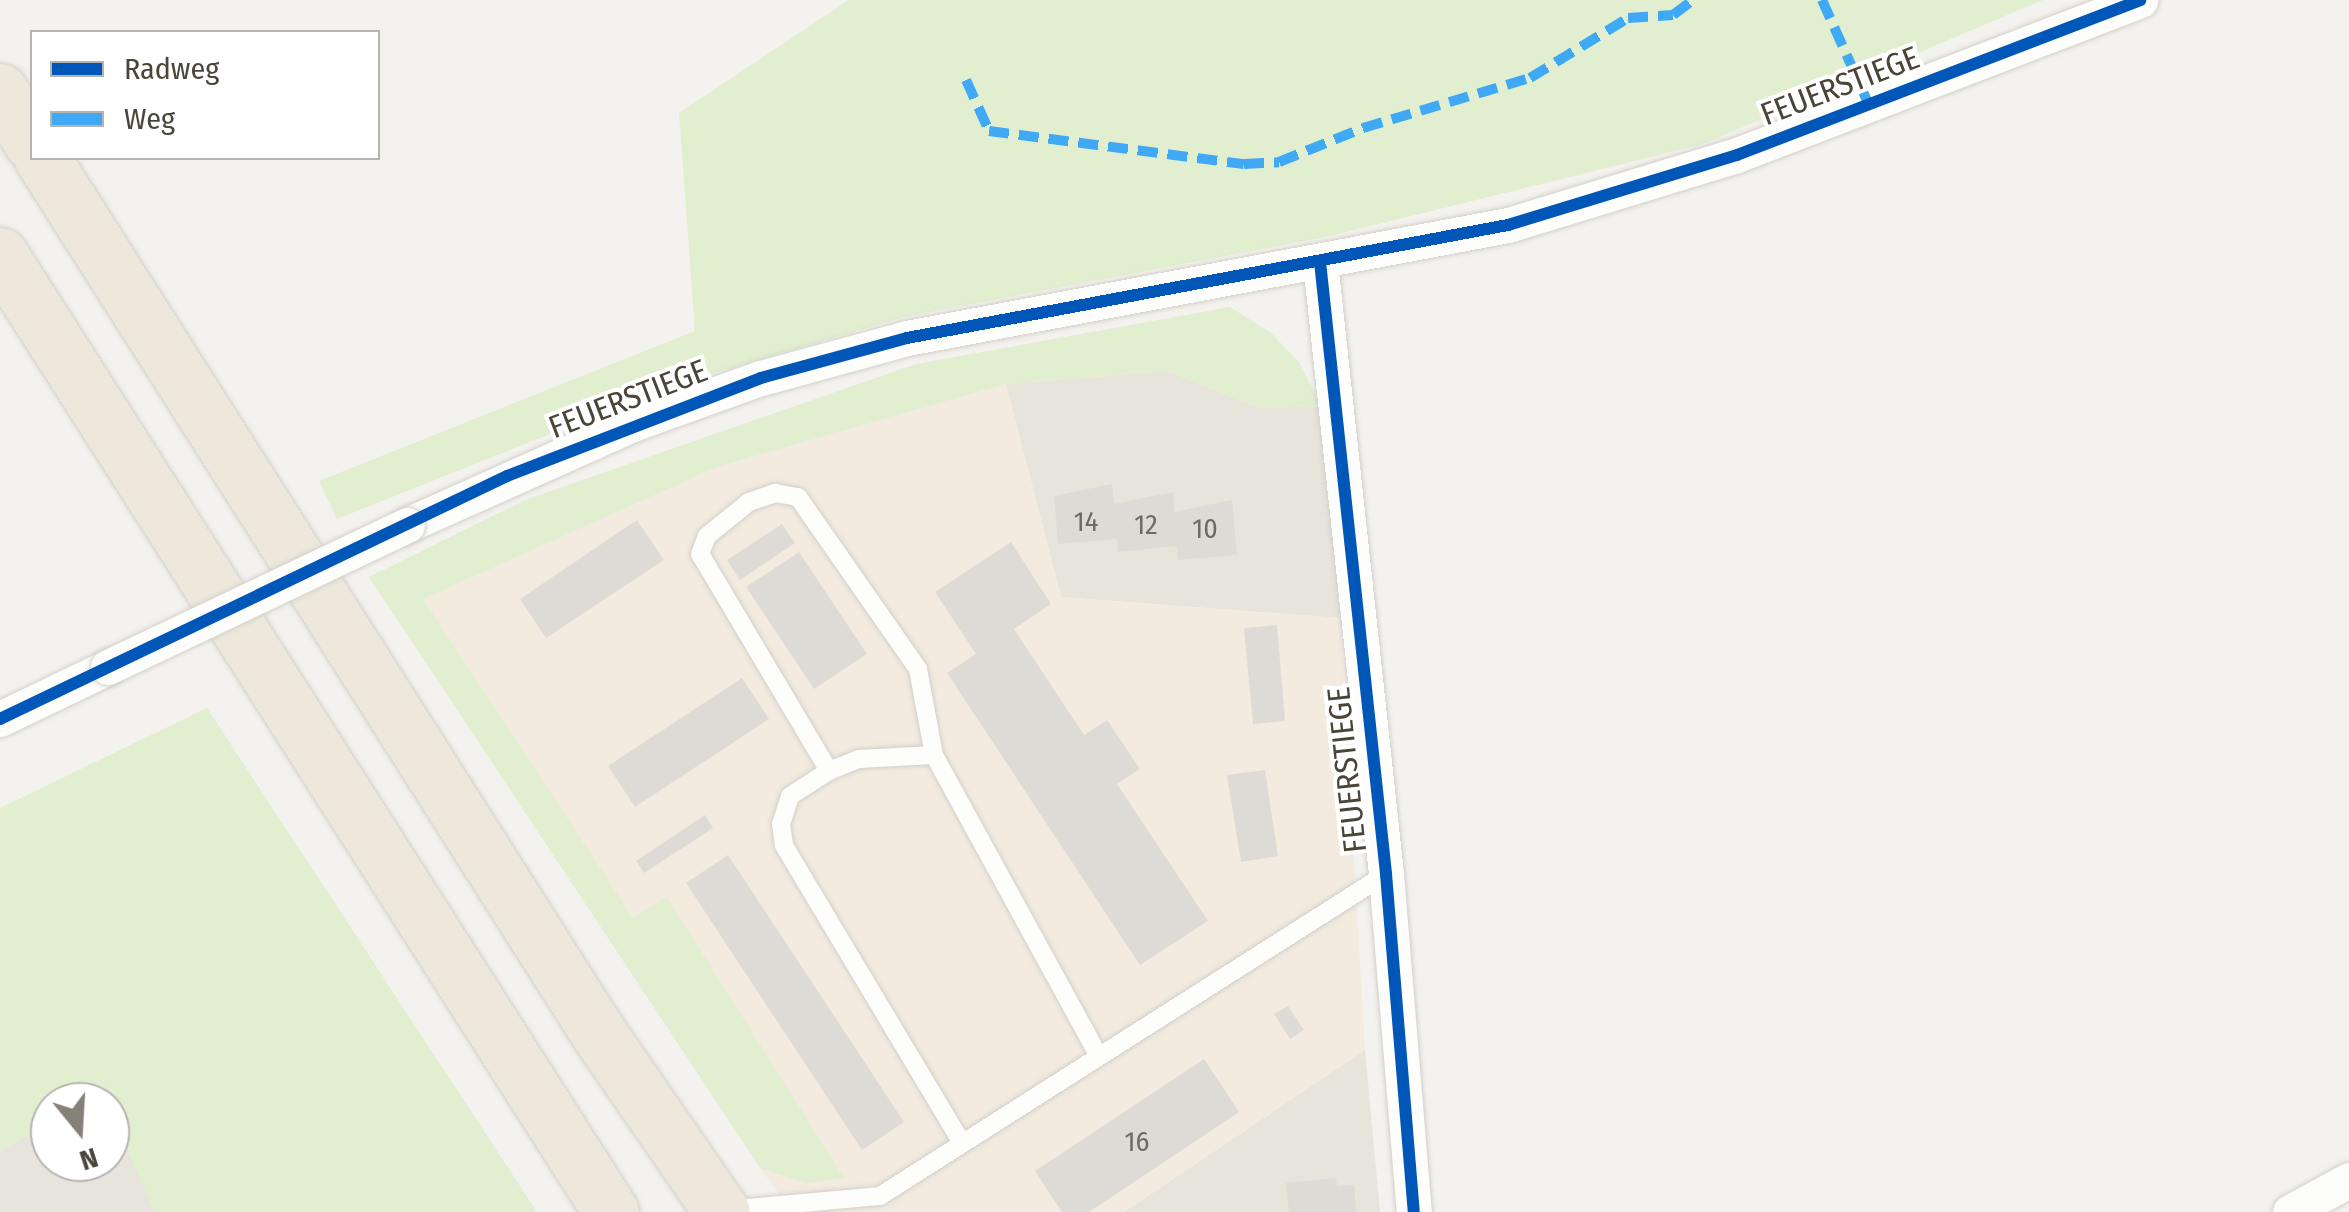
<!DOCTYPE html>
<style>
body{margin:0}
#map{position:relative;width:2349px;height:1212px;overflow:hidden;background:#f4f2ee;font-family:"Fira Sans Condensed",sans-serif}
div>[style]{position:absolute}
.residential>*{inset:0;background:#e7e4dc}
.commercial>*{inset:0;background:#f3ebdf}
.green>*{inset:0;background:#e1eecf}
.building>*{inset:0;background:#dedbd6}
.roads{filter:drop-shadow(0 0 2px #d2d0cb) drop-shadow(0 0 2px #d2d0cb)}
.lane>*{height:18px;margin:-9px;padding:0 9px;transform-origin:9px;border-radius:9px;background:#fdfdfc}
.street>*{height:35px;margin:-17.5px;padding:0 17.5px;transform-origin:17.5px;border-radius:17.5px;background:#fdfdfc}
.highway>*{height:55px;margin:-27.5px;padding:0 27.5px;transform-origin:27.5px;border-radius:27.5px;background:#ede8db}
.bridges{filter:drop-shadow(0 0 2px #d2d0cb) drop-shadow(0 0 2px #d2d0cb)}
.street-bridge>*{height:35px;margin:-17.5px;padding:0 17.5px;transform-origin:17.5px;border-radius:17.5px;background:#fdfdfc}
.quiet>*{height:10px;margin-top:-5px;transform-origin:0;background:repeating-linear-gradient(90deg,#3fa9f5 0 20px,transparent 0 30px)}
.cycleway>*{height:12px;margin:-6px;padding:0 6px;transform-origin:6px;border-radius:6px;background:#0057b8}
span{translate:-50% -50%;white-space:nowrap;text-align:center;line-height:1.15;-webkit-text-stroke:8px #fff;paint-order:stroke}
.number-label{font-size:28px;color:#706a61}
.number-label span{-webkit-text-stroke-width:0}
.street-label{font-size:32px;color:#4b4439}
.legend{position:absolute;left:30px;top:30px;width:350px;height:130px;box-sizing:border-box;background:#fff;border:2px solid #b7b4b0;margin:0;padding:12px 18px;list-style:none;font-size:30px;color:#4b4439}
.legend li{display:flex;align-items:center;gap:20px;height:50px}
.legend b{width:50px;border:2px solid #b7b4b0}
.north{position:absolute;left:30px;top:1082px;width:100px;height:100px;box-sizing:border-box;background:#fff;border:2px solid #b7b4b0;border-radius:50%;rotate:162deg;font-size:28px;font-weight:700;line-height:40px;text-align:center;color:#4b4439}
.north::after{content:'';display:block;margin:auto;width:35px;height:45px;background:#868178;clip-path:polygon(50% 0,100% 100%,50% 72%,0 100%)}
</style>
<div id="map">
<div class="residential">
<i style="clip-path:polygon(1168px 371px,1259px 408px,1322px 406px,1340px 618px,1061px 597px,1006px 384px)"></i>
<i style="clip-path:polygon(1365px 1050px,1380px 1212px,1124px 1212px)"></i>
<i style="clip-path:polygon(110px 1110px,155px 1212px,0 1212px,0 1151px,50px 1123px,50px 1162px,110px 1162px)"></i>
</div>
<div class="commercial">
<i style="clip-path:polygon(1006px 384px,1061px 597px,1340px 618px,1365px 1050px,1124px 1212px,792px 1212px,761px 1169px,807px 1183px,843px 1177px,667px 898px,633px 919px,422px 599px,717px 467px)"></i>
</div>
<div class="green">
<i style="clip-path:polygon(849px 0,2043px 0,1703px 144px,1326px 237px,904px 317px,670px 386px,337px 519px,319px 481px,695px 331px,679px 113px)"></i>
<i style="clip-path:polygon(1230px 307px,1271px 333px,1299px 362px,1322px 406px,1259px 408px,1168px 371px,1006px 384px,717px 467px,423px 599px,633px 918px,667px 897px,844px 1178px,807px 1183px,761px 1169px,369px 577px,525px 500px,916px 364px)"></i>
<i style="clip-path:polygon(207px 708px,537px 1212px,155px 1212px,102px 1093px,87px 1102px,50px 1102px,50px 1123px,0 1151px,0 808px)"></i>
</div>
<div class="building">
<i style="clip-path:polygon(1112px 484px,1114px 504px,1173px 492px,1174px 512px,1232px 500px,1237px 555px,1178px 560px,1177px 546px,1118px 552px,1117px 539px,1058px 544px,1054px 496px)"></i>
<i style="clip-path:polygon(637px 520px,664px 560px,546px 638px,520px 599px)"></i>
<i style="clip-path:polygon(782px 524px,795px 543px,740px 580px,727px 560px)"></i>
<i style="clip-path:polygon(1011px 542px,1051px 604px,1014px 629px,1084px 735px,1107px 720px,1140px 769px,1117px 784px,1208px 921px,1140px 965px,947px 673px,976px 654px,935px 592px)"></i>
<i style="clip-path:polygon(799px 552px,867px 654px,814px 689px,746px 587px)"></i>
<i style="clip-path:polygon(1277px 625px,1285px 721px,1253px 724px,1244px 628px)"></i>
<i style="clip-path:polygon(742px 678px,769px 719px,635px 807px,608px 766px)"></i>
<i style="clip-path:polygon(1265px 770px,1278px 856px,1241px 862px,1227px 775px)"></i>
<i style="clip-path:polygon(705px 815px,713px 828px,644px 873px,636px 861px)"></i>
<i style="clip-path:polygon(728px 855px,904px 1122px,862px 1150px,686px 883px)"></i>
<i style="clip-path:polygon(1288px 1006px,1304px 1030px,1290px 1039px,1274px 1014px)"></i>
<i style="clip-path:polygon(1204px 1059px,1239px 1112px,1089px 1212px,1062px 1212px,1035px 1171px)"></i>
<i style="clip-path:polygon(1336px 1178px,1337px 1186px,1354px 1185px,1356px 1212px,1289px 1212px,1286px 1183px)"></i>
</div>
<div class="roads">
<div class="lane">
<i style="left:829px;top:771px;width:252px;rotate:-120.7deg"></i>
<i style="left:700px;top:554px;width:19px;rotate:-69deg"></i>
<i style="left:707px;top:536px;width:54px;rotate:-39deg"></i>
<i style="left:749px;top:502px;width:28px;rotate:-19deg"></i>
<i style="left:775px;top:493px;width:23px;rotate:10deg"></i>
<i style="left:798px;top:497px;width:210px;rotate:55.1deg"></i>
<i style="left:918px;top:669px;width:87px;rotate:79.5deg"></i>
<i style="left:962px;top:1143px;width:347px;rotate:-120.9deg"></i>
<i style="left:784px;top:845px;width:21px;rotate:-98deg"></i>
<i style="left:781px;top:824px;width:29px;rotate:-72deg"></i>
<i style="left:790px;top:796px;width:46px;rotate:-32.7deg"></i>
<i style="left:829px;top:771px;width:32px;rotate:-22deg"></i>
<i style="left:859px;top:759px;width:75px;rotate:-3.1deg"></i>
<i style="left:934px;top:755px;width:343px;rotate:61.3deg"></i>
<i style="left:726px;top:1210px;width:155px;rotate:-5.2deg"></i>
<i style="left:880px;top:1196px;width:600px;rotate:-32.47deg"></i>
</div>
<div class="street">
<i style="left:1320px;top:262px;width:616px;rotate:83.84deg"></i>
<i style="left:1386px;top:874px;width:339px;rotate:85.3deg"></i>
<i style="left:407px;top:525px;width:250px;rotate:-24.1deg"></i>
<i style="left:635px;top:423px;width:134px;rotate:-19.7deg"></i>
<i style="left:761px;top:378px;width:151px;rotate:-15.3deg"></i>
<i style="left:907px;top:338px;width:612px;rotate:-10.65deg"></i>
<i style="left:1508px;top:225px;width:239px;rotate:-17deg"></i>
<i style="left:1737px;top:155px;width:432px;rotate:-21deg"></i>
<i style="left:0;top:719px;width:120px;rotate:-25.7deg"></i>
<i style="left:2290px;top:1212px;width:67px;rotate:-28.5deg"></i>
</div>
<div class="highway">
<i style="left:0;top:91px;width:61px;rotate:58.4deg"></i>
<i style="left:42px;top:158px;width:1038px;rotate:57.55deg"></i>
<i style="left:599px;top:1034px;width:216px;rotate:55.4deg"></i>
<i style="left:0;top:255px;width:1135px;rotate:57.44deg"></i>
</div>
</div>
<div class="bridges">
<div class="street-bridge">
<i style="left:108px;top:667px;width:331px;rotate:-25.4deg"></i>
</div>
</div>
<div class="quiet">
<i style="left:1822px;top:0;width:115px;rotate:65.9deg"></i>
<i style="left:966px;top:80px;width:56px;rotate:65.7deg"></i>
<i style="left:989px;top:131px;width:257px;rotate:7.4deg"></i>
<i style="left:1244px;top:164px;width:35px;rotate:-3deg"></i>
<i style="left:1279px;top:162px;width:91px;rotate:-22deg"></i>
<i style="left:1363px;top:128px;width:174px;rotate:-16.7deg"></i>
<i style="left:1530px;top:78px;width:115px;rotate:-31.5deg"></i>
<i style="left:1628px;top:18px;width:45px;rotate:-3.8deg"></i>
<i style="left:1673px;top:15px;width:25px;rotate:-37deg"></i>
</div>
<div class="cycleway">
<i style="left:1320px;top:262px;width:616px;rotate:83.84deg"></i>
<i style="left:1386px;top:874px;width:339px;rotate:85.3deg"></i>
<i style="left:0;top:719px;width:562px;rotate:-25.61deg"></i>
<i style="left:507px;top:476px;width:272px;rotate:-21.1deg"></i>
<i style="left:761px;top:378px;width:151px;rotate:-15.3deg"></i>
<i style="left:907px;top:338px;width:612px;rotate:-10.65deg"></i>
<i style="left:1508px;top:225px;width:239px;rotate:-17deg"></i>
<i style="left:1737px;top:155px;width:432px;rotate:-21deg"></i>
</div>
<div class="number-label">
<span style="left:1086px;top:522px">14</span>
<span style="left:1146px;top:525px">12</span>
<span style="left:1205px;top:529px">10</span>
<span style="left:1137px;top:1142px">16</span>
</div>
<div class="street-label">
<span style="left:1840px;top:86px;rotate:-21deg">FEUERSTIEGE</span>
<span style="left:628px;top:399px;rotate:-21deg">FEUERSTIEGE</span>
<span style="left:1347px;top:770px;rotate:-96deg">FEUERSTIEGE</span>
</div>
<ul class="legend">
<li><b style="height:12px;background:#0057b8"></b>Radweg</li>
<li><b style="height:12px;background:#3fa9f5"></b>Weg</li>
</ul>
<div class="north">N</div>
</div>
